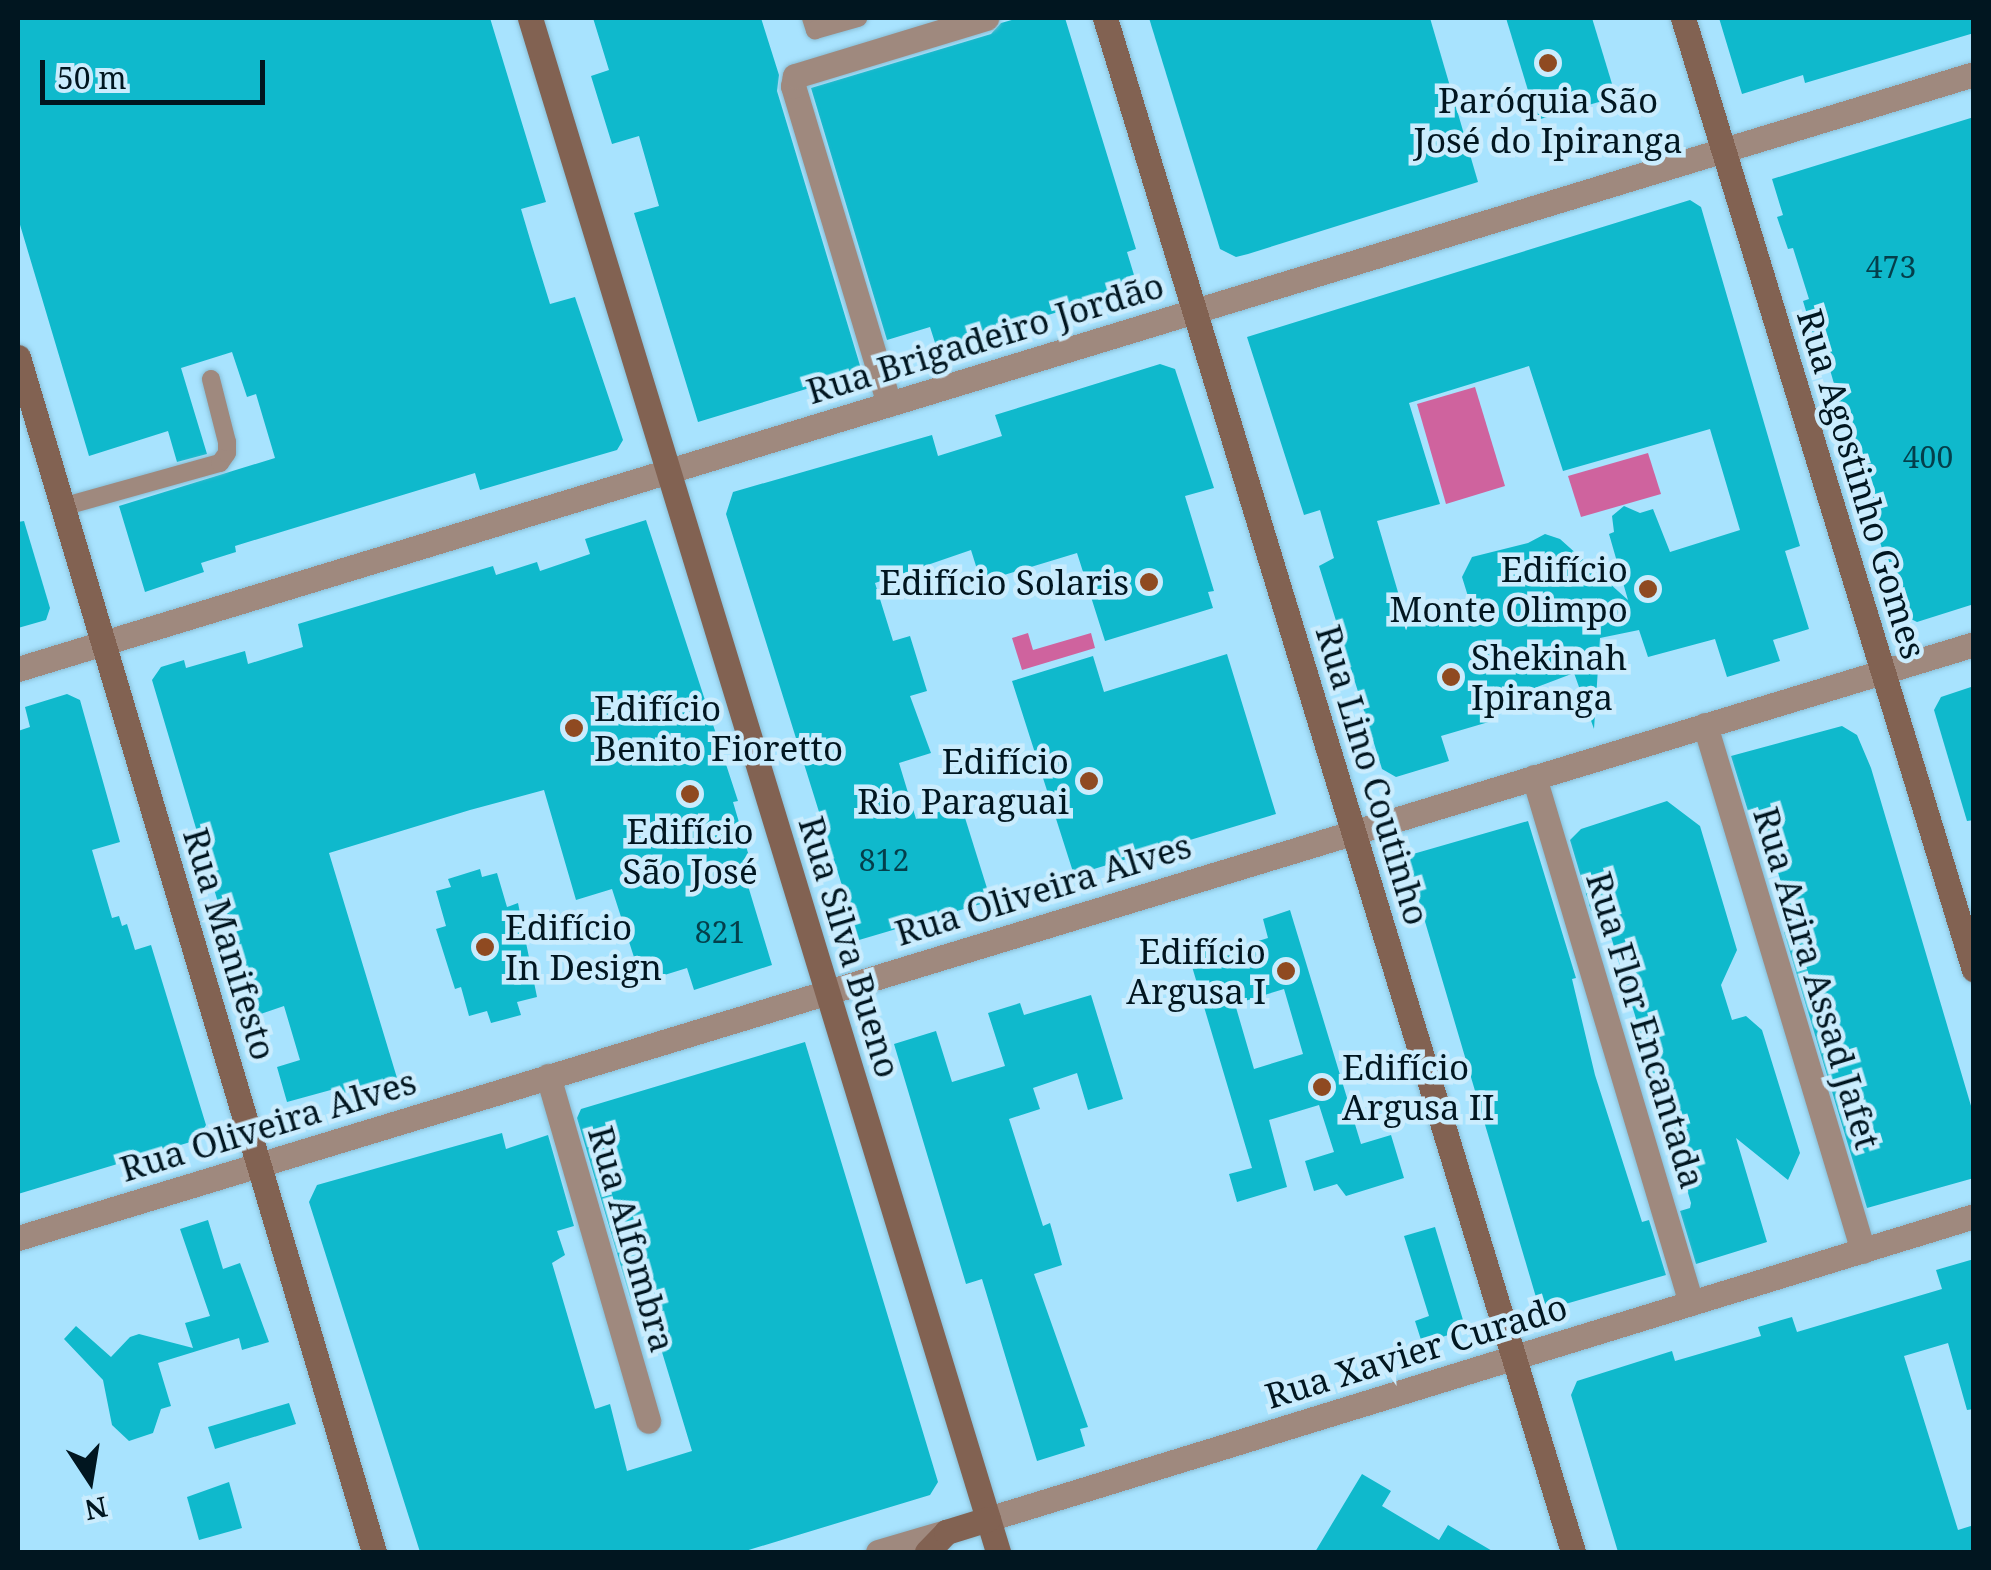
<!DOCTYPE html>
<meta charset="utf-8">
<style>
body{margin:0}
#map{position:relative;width:1991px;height:1570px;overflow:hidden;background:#a8e3fe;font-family:"Noto Serif",serif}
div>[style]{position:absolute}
.water>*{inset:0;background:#cf639e}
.building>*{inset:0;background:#0fb9cc}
.roads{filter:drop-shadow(0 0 2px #8abed6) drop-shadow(0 0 2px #8abed6)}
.lane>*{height:18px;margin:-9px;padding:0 9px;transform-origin:9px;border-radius:9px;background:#9f897e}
.street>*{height:25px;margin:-12.5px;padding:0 12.5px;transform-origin:12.5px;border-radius:12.5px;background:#9f897e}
.secondary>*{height:25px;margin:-12.5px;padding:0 12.5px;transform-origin:12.5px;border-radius:12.5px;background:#826252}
.dots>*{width:28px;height:28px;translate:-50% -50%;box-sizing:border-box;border:5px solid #caecfd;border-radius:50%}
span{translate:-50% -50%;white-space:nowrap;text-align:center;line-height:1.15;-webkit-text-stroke:9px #caecfd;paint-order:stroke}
.number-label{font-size:30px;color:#043f4b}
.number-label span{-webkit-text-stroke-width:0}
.poi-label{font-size:35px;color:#011620}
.right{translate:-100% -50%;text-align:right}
.left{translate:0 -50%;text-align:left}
.street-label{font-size:35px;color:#011620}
.frame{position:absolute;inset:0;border:20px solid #011620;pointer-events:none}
.north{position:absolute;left:40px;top:1430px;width:100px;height:100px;-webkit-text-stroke:8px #caecfd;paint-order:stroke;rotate:168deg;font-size:28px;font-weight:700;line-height:40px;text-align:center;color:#011620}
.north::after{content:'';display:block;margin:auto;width:35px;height:45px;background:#011620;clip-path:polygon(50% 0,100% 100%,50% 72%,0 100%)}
.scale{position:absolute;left:40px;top:60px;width:225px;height:45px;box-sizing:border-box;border:5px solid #011620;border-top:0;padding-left:12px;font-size:30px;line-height:35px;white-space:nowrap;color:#011620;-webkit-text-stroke:8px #caecfd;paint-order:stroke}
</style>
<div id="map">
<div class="water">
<i style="clip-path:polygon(1475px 387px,1505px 486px,1446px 504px,1417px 404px)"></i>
<i style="clip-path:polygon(1648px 453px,1661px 494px,1581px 517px,1568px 476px)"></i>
<i style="clip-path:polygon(1028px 633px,1033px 650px,1091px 633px,1095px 648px,1022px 670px,1012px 638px)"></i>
</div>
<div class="building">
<i style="clip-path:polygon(18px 18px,490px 18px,546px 202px,521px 209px,532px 246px,550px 304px,575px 297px,623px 440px,617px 450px,480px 490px,475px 473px,235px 546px,236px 552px,201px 563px,204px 572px,145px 592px,119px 506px,275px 458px,256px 394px,247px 397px,232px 352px,181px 368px,207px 454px,177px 462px,168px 431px,89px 456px,18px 218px)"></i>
<i style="clip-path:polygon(593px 18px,761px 18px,779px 75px,777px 91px,862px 372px,698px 422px,634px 213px,659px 206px,639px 136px,612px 144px,591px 76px,609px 70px)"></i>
<i style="clip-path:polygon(1019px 18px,1065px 18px,1136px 249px,1127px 252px,1134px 275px,1126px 277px,1130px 290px,937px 349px,930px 327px,887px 340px,811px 88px,991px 34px,1001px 23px)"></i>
<i style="clip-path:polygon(1149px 18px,1430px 18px,1478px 182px,1248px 254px,1236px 257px,1220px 249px)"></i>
<i style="clip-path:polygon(1506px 18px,1592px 18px,1616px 97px,1537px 120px)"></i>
<i style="clip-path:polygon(1719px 18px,1974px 18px,1974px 33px,1805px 83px,1803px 75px,1742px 94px)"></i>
<i style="clip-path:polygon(1974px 117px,1974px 604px,1917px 622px,1901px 614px,1819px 332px,1813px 334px,1803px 301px,1809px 299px,1793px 248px,1788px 249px,1777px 217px,1783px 215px,1772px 179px)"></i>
<i style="clip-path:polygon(evenodd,1690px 200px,1701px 207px,1800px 546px,1785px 551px,1809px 629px,1773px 640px,1780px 661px,1727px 677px,1715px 639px,1648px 657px,1639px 630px,1600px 638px,1594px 729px,1574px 673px,1516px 695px,1485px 697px,1492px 721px,1441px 736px,1449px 761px,1396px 777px,1382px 769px,1319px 566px,1334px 558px,1320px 510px,1304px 515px,1247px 337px,1690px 200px,1529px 366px,1563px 471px,1710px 429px,1740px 530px,1670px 552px,1653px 509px,1640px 513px,1624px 506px,1612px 516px,1614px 532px,1609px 534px,1628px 600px,1560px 539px,1545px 534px,1528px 543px,1472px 557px,1462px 577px,1471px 606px,1408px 626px,1377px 521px,1440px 504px,1409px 403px,1529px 366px)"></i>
<i style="clip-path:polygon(1160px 364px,1175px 369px,1214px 488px,1185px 496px,1214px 591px,1208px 592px,1213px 608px,1105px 641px,1077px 553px,981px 582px,971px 550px,875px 583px,893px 641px,910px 636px,927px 691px,910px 696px,931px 753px,899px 763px,916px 819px,961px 805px,991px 901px,859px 940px,726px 514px,733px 492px,932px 435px,938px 456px,1002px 436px,995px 415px)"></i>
<i style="clip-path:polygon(646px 520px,738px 801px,733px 802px,751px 863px,742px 866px,772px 965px,694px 990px,687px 968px,642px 982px,612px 889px,576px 900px,544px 790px,470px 810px,329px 853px,397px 1078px,340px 1095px,338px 1088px,287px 1102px,277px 1067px,300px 1060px,284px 1006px,252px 1017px,152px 680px,161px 667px,184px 660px,186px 668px,245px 651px,248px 664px,303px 647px,298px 624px,493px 566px,496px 575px,537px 562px,540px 571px,590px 554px,585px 539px)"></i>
<i style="clip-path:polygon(24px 521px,50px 608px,46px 620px,18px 628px,18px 522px)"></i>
<i style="clip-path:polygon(1227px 654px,1276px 814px,1074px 875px,1012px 681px,1093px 656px,1104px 692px)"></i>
<i style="clip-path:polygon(1974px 686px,1974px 820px,1967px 821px,1934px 710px,1941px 697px)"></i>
<i style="clip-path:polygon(67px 694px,80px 700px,120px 842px,92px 850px,112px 918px,119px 916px,122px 926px,127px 924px,135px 950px,151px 945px,206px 1125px,197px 1140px,18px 1194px,18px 731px,30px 727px,25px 707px)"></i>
<i style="clip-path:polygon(1842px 726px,1857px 735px,1871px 768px,1974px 1116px,1974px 1178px,1867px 1208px,1784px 932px,1795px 928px,1758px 807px,1748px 811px,1731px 756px)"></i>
<i style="clip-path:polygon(1667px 801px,1700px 826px,1737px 950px,1721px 985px,1732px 1020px,1746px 1016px,1762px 1030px,1800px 1153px,1788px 1180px,1736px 1138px,1767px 1242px,1696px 1264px,1680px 1211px,1690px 1208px,1691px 1203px,1648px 1058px,1602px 907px,1591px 911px,1570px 840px,1581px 829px)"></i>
<i style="clip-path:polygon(1528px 821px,1576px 978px,1572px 979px,1595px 1075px,1642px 1222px,1649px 1220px,1666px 1275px,1548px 1309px,1538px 1304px,1408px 864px,1413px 854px)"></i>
<i style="clip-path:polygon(480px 869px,482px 877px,497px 873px,507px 907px,518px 903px,537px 997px,517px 1002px,521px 1015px,491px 1023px,487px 1011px,469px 1016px,461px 987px,455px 989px,436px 929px,446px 926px,436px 891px,451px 887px,448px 879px)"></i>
<i style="clip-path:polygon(evenodd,1290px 910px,1361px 1144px,1391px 1135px,1404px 1178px,1346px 1196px,1337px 1184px,1314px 1191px,1305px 1161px,1334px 1152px,1319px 1105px,1269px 1120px,1287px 1187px,1237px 1202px,1229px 1174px,1252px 1168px,1185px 943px,1214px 934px,1219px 953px,1268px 938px,1263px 919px,1290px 910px,1284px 989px,1303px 1054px,1254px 1069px,1235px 1004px,1284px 989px)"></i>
<i style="clip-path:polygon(1091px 995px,1123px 1099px,1088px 1110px,1077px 1073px,1033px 1088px,1040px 1109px,1009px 1119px,1043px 1226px,1050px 1223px,1062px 1265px,1034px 1274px,1088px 1427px,1080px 1429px,1085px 1446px,1037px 1461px,982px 1279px,966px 1284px,894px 1044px,936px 1031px,952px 1082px,1005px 1066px,988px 1013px,1020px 1003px,1024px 1015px)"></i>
<i style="clip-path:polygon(805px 1042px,938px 1482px,930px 1495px,742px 1552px,420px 1552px,309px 1202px,317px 1185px,502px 1133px,506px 1149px,548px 1135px,574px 1226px,557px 1231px,565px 1255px,552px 1263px,595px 1409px,610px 1404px,627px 1471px,692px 1451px,645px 1296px,631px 1300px,577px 1118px,581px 1109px)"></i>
<i style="clip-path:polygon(208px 1220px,223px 1269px,240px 1263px,269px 1342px,242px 1350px,239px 1338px,158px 1363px,171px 1406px,161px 1409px,153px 1433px,129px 1441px,112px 1425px,103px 1380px,64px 1339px,76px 1326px,111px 1357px,130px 1337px,139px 1334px,193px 1348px,185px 1323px,210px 1316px,180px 1229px)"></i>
<i style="clip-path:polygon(1435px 1227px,1463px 1320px,1455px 1333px,1422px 1343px,1415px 1321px,1429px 1316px,1404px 1236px)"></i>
<i style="clip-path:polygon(1974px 1259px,1974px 1409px,1967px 1410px,1948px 1343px,1904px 1356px,1958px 1530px,1974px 1525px,1974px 1552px,1618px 1552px,1571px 1395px,1577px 1381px,1672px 1351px,1675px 1361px,1761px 1336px,1758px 1327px,1792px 1317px,1797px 1332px,1942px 1289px,1936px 1270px)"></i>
<i style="clip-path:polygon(289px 1403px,296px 1424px,215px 1449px,208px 1427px)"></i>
<i style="clip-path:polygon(1362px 1474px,1391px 1491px,1382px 1506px,1439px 1540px,1448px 1525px,1494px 1552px,1315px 1552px)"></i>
<i style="clip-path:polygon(229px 1482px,242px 1528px,199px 1540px,187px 1497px)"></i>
</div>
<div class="roads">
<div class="lane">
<i style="left:811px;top:18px;width:13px;rotate:72deg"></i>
<i style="left:815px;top:30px;width:45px;rotate:-15.6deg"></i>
<i style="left:62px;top:507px;width:164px;rotate:-15.6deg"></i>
<i style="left:220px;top:463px;width:12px;rotate:-55deg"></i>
<i style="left:227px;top:453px;width:11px;rotate:-90deg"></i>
<i style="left:227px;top:442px;width:65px;rotate:-104.3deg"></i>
</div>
<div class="street">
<i style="left:889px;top:404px;width:332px;rotate:-106.8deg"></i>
<i style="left:793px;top:86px;width:10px;rotate:-79deg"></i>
<i style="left:795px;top:76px;width:200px;rotate:-16.9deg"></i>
<i style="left:18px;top:669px;width:2044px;rotate:-16.92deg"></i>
<i style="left:1705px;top:725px;width:549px;rotate:73.28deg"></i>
<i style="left:1534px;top:777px;width:549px;rotate:73.38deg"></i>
<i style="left:548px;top:1076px;width:359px;rotate:73.8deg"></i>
<i style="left:18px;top:1238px;width:2044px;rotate:-16.89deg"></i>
<i style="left:988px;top:1519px;width:1032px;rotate:-17.08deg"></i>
<i style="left:878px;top:1552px;width:71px;rotate:-16.4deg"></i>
</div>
<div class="secondary">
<i style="left:530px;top:18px;width:1604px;rotate:73.03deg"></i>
<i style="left:1105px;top:18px;width:1604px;rotate:73.03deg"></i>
<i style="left:1683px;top:18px;width:995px;rotate:73deg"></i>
<i style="left:18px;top:357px;width:1247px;rotate:73.41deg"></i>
<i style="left:927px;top:1552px;width:28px;rotate:-46deg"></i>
<i style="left:946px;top:1532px;width:44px;rotate:-17.2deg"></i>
</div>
</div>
<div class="dots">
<i style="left:1548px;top:63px;background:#8f4a21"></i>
<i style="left:1149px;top:582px;background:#8f4a21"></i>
<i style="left:1648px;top:589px;background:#8f4a21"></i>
<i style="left:1451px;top:677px;background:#8f4a21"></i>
<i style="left:574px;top:728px;background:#8f4a21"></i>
<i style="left:1089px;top:781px;background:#8f4a21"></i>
<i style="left:690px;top:794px;background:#8f4a21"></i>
<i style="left:485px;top:947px;background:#8f4a21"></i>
<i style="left:1286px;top:971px;background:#8f4a21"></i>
<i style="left:1322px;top:1087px;background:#8f4a21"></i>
</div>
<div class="number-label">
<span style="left:1891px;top:267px">473</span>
<span style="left:1928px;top:457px">400</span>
<span style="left:884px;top:860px">812</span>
<span style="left:720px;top:932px">821</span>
</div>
<div class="poi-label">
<span style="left:1548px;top:120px">Paróquia São<br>José do Ipiranga</span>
<span class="right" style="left:1628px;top:589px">Edifício<br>Monte Olimpo</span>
<span class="right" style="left:1129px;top:582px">Edifício Solaris</span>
<span class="left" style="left:1471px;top:677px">Shekinah<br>Ipiranga</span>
<span class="left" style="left:594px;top:728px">Edifício<br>Benito Fioretto</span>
<span class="right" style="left:1069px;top:781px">Edifício<br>Rio Paraguai</span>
<span style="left:690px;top:851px">Edifício<br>São José</span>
<span class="left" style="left:505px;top:947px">Edifício<br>In Design</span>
<span class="right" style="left:1266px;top:971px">Edifício<br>Argusa I</span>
<span class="left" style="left:1342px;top:1087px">Edifício<br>Argusa II</span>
</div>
<div class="street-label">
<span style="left:985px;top:338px;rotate:-17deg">Rua Brigadeiro Jordão</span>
<span style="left:1862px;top:484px;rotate:73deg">Rua Agostinho Gomes</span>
<span style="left:1373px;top:775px;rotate:73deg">Rua Lino Coutinho</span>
<span style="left:1043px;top:889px;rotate:-17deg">Rua Oliveira Alves</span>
<span style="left:230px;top:944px;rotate:73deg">Rua Manifesto</span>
<span style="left:850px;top:947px;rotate:73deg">Rua Silva Bueno</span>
<span style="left:1817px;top:978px;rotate:73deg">Rua Azira Assad Jafet</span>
<span style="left:1646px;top:1030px;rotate:73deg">Rua Flor Encantada</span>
<span style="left:268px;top:1125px;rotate:-17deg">Rua Oliveira Alves</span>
<span style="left:632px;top:1239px;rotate:74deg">Rua Alfombra</span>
<span style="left:1416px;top:1351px;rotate:-17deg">Rua Xavier Curado</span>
</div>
<div class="frame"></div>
<div class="north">N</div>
<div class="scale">50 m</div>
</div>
